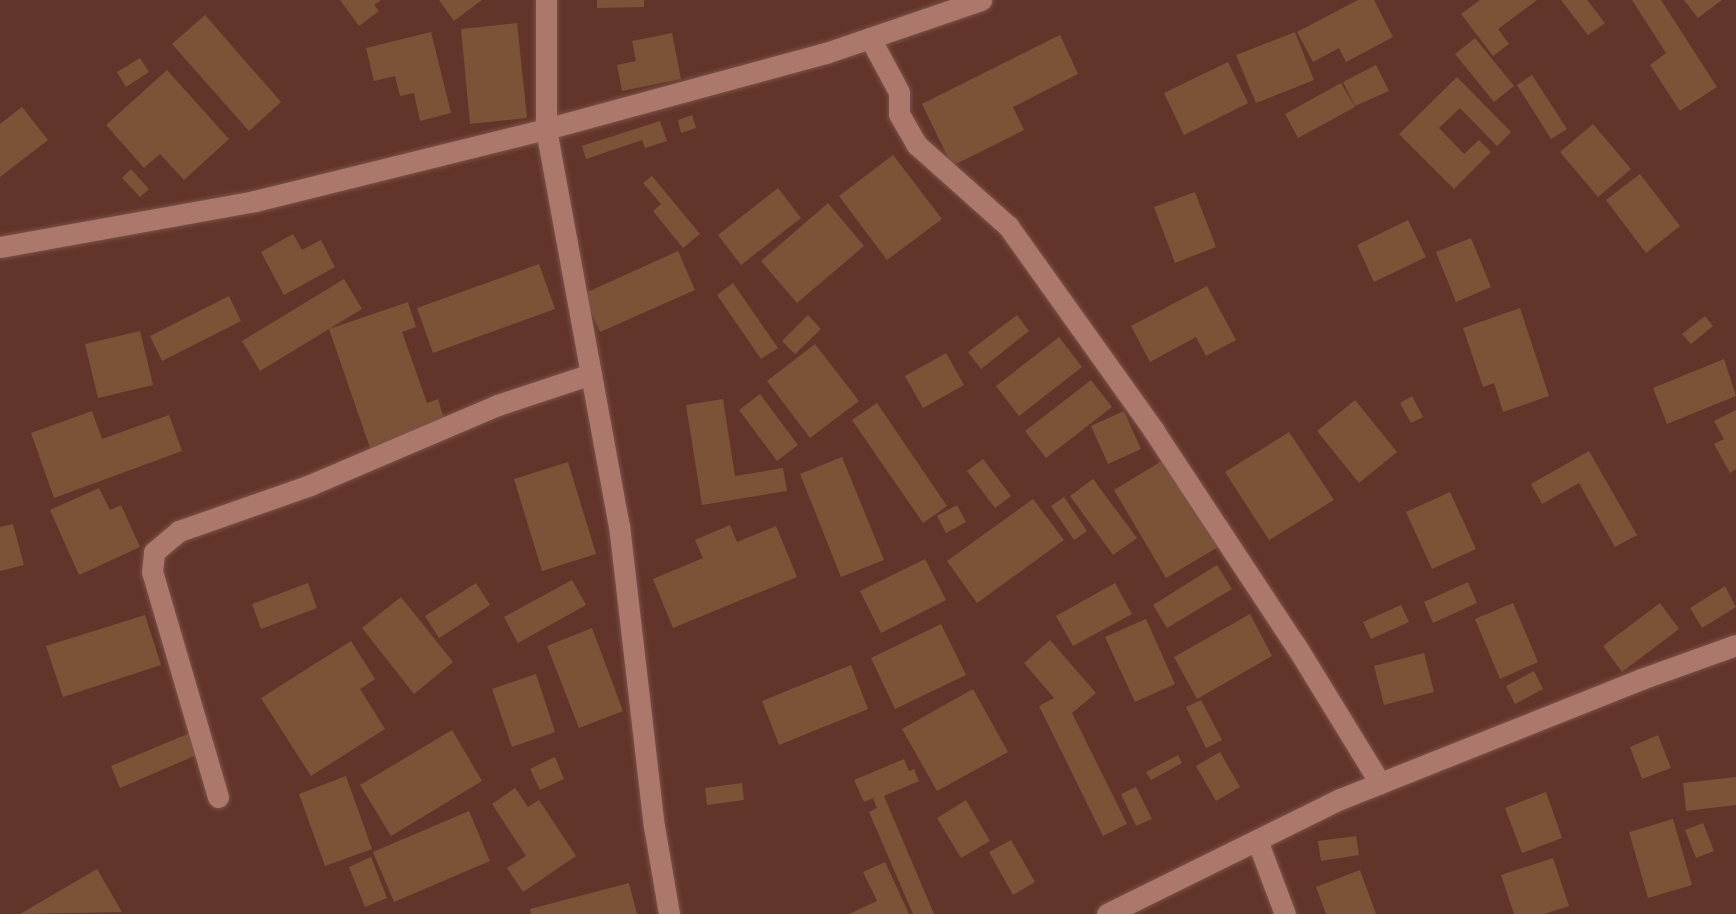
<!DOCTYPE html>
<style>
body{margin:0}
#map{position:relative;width:1736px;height:914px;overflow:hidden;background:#63352a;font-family:Poppins,sans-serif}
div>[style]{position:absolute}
.building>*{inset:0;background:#7c5337}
.roads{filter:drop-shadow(0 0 2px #7a5249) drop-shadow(0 0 2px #7a5249)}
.street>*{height:21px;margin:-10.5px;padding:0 10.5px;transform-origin:10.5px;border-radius:10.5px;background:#ac786b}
span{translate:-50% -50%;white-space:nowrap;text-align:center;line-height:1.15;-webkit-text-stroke:6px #63352a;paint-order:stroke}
</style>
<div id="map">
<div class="building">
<i style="clip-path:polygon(340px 0,381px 0,374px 5px,379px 11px,359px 26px)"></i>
<i style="clip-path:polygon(439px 0,482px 0,454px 21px)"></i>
<i style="clip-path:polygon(597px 0,644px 0,644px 7px,597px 8px)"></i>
<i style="clip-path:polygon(1358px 0,1374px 0,1393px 37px,1346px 62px,1339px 48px,1313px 62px,1297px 32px)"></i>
<i style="clip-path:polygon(1480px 0,1537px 0,1498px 29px,1509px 44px,1493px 56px,1461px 14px)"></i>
<i style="clip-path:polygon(1561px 0,1587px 0,1605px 23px,1588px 35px)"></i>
<i style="clip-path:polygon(1632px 0,1661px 0,1717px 87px,1680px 111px,1650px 65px,1666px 53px)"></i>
<i style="clip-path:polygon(1684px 0,1722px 0,1698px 18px)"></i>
<i style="clip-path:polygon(205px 15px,281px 102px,249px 131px,172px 44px)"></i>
<i style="clip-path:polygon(517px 23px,527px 118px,470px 124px,461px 29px)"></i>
<i style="clip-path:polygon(431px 32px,451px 113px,420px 121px,414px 93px,400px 96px,395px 76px,374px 81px,366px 48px)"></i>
<i style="clip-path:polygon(1295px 32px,1314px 80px,1256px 103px,1236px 55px)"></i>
<i style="clip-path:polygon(672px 33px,681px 79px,622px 91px,617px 65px,636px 61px,632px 41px)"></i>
<i style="clip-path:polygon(1060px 35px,1078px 74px,1013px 107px,1024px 130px,952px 166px,922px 104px)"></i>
<i style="clip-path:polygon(1475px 38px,1514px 86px,1494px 102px,1455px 54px)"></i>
<i style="clip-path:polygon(140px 58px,149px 72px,126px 87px,117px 72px)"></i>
<i style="clip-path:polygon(1228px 62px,1248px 103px,1184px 135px,1164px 93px)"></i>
<i style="clip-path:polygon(1376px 65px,1389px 91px,1355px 106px,1343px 82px)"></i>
<i style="clip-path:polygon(167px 70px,229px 139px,184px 180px,160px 154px,144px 168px,106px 125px)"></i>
<i style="clip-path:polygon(1532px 75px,1567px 129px,1551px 139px,1517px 85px)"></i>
<i style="clip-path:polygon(1457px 77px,1511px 132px,1497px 146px,1460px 108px,1439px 128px,1464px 154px,1479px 140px,1491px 152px,1454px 189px,1399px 134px)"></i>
<i style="clip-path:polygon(1341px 83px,1355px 107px,1298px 138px,1285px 114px)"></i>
<i style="clip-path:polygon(22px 107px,48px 140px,0 177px,0 124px)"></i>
<i style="clip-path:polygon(692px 115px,696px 128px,681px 133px,678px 120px)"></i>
<i style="clip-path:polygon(660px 121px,667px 141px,645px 148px,642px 140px,586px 159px,582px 146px)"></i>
<i style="clip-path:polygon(1593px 124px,1631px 169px,1598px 197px,1560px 152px)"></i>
<i style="clip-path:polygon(893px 155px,942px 219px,887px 260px,839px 196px)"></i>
<i style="clip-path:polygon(131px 169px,149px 189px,140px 197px,122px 178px)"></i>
<i style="clip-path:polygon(1640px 174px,1680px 226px,1646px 253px,1606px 200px)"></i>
<i style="clip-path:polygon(652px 176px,700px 234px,683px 248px,653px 211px,661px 204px,643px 183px)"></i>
<i style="clip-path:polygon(778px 188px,801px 218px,741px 265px,718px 235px)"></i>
<i style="clip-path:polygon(1195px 192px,1216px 247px,1175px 263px,1154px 207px)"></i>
<i style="clip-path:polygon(828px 203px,864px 246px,797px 303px,761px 261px)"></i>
<i style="clip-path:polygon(1408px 220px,1426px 257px,1374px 282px,1357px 245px)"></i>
<i style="clip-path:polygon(293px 234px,302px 250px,321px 240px,335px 267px,284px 295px,261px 252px)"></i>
<i style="clip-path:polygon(1471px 238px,1491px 287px,1456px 302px,1436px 252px)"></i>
<i style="clip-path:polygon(678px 251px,695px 290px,600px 332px,583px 294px)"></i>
<i style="clip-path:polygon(539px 264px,555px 309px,433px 353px,417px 308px)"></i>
<i style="clip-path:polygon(344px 279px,362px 309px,260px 371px,242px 341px)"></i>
<i style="clip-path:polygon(733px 283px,778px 348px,761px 359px,717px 295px)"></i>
<i style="clip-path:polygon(1207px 286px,1236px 340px,1206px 356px,1196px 337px,1150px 362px,1131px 326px)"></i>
<i style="clip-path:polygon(229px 296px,241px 321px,162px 361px,150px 336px)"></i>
<i style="clip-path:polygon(408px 302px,416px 327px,402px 332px,427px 403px,438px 399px,445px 422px,370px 448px,329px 329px)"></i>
<i style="clip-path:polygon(1520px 308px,1549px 396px,1503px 412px,1494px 383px,1483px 387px,1463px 328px)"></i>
<i style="clip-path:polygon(808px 315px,821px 329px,795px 354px,782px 341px)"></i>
<i style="clip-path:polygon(1017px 315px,1029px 331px,981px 369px,968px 352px)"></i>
<i style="clip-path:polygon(1705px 316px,1713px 326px,1691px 344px,1682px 334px)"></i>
<i style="clip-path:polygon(140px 331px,153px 385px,98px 398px,85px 344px)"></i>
<i style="clip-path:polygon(1059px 337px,1082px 367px,1019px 416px,996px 386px)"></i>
<i style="clip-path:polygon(815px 344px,859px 401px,810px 438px,767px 381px)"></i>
<i style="clip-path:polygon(946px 353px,964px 385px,923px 408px,905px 376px)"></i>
<i style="clip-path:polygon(1724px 359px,1736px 396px,1667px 424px,1653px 388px)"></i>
<i style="clip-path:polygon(1091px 380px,1112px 407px,1046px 458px,1025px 431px)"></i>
<i style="clip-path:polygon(760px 394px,798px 445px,777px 461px,739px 410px)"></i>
<i style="clip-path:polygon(1412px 396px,1423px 417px,1411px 423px,1400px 403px)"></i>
<i style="clip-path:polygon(723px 399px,735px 476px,783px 468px,787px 491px,702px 505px,686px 405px)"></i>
<i style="clip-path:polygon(1355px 400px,1397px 452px,1359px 483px,1317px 431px)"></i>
<i style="clip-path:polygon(877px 403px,947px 506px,923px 523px,852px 420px)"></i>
<i style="clip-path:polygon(1736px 410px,1736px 469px,1730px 473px,1714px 444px,1724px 439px,1714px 421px)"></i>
<i style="clip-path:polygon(92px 411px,102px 439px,169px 415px,182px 451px,54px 498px,31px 433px)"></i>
<i style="clip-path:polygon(1124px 411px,1141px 449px,1108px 464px,1091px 426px)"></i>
<i style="clip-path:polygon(1289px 432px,1334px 500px,1269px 540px,1225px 472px)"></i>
<i style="clip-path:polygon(1589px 451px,1637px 535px,1615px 547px,1579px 483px,1542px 504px,1531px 484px)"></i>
<i style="clip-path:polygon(842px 457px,884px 560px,841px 577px,800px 474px)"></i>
<i style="clip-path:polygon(983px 459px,1011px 496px,995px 508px,967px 471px)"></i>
<i style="clip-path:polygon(1165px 459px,1218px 547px,1166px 578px,1114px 490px)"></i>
<i style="clip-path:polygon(568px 462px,596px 554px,542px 571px,514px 479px)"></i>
<i style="clip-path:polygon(1093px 479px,1137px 538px,1113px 555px,1070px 496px)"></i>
<i style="clip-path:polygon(99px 488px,110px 510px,121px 505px,140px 547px,79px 575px,50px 510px)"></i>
<i style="clip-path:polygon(1450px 492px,1476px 549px,1432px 569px,1406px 512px)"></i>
<i style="clip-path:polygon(1064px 497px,1087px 531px,1074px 540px,1051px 506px)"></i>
<i style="clip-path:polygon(1033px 499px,1064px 540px,977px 603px,947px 561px)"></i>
<i style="clip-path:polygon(957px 505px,966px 522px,946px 533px,937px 516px)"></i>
<i style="clip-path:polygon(13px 524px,24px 565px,0 571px,0 527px)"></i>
<i style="clip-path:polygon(730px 525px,737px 542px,776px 526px,797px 577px,673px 628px,653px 579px,703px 558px,695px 540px)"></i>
<i style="clip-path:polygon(925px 559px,946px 600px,881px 633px,860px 591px)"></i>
<i style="clip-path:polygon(1217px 565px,1232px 589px,1167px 628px,1153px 605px)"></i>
<i style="clip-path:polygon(572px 580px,586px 605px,518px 643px,504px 617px)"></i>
<i style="clip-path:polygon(1468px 582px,1477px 603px,1433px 623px,1424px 602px)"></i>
<i style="clip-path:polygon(308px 583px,317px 608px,261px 629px,252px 604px)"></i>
<i style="clip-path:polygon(476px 583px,490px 605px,439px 638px,425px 616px)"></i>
<i style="clip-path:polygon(1115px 583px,1132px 614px,1073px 646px,1056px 616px)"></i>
<i style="clip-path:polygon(1725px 586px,1736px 607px,1702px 628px,1690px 608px)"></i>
<i style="clip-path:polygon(401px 597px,453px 662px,414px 694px,362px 628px)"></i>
<i style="clip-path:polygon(1513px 603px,1538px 662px,1500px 679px,1475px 619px)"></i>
<i style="clip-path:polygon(1660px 603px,1679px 629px,1622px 672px,1603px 646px)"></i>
<i style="clip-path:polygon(1401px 605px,1409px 622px,1371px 639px,1363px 622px)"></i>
<i style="clip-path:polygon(1250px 614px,1272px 656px,1197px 699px,1174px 657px)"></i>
<i style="clip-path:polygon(145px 615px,161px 665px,63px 697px,46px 646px)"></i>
<i style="clip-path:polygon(1146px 619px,1175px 684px,1135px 702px,1105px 637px)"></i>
<i style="clip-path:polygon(941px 624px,966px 675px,895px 709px,871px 658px)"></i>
<i style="clip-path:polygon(592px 628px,623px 711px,579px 728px,547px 646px)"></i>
<i style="clip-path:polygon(1050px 640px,1096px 693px,1072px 713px,1127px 824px,1103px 836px,1039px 706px,1054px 698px,1024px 663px)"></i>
<i style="clip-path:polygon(351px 641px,375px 679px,360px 689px,385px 729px,311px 776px,261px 698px)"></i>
<i style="clip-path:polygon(1424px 653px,1434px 692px,1384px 705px,1374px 666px)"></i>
<i style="clip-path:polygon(851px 665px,868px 709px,779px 745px,762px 701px)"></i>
<i style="clip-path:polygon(1534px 671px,1543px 689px,1515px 704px,1506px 686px)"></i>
<i style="clip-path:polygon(536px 674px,555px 732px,512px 747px,492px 689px)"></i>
<i style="clip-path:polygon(973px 689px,1008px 752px,937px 791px,902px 729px)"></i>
<i style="clip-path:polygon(1201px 700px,1222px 740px,1206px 748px,1186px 707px)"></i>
<i style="clip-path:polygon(452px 730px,482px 781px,391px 836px,360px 785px)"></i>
<i style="clip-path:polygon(190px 733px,199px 754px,120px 788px,111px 766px)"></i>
<i style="clip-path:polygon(1658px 735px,1671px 768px,1642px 779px,1630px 747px)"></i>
<i style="clip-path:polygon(1220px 752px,1240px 787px,1216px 801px,1196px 766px)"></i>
<i style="clip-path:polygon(1178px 755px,1182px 763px,1151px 780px,1146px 772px)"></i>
<i style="clip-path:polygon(555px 757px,564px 779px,540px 790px,530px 769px)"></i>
<i style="clip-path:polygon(904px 759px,909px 771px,914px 769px,919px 781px,884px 796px,934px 914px,913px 914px,869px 812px,877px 808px,873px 798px,864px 802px,854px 780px)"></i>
<i style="clip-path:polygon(346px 776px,372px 849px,325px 866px,299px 794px)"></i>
<i style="clip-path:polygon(1736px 777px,1736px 805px,1686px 811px,1683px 783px)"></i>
<i style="clip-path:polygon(742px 783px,744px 800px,707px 805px,705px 788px)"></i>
<i style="clip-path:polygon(1136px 787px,1152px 819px,1136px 826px,1121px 794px)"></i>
<i style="clip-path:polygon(515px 788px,528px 807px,539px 800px,576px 856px,523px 892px,507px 868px,526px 856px,492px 804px)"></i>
<i style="clip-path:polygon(1546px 792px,1562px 838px,1522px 853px,1505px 808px)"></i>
<i style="clip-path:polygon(966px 800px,990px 841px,961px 858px,937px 818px)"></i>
<i style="clip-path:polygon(469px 811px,490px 861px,394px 902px,373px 852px)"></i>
<i style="clip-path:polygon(1673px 819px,1692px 885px,1648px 898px,1629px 832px)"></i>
<i style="clip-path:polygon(1703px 823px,1714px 851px,1696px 858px,1685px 830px)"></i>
<i style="clip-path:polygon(1356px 836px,1359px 855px,1321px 861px,1318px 841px)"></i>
<i style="clip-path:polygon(1011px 840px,1035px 882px,1013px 895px,989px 852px)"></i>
<i style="clip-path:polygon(371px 857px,387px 898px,365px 907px,349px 867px)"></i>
<i style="clip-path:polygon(1553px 858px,1569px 906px,1544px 914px,1514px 914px,1501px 875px)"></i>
<i style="clip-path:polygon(885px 862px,909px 914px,849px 914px,877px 901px,863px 872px)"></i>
<i style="clip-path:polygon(97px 869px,122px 912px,20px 914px)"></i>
<i style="clip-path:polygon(1360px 870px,1376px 914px,1326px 914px,1316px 887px)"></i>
<i style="clip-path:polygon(629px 883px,637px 914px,531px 914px,530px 909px)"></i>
</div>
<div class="roads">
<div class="street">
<i style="left:546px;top:0;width:129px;rotate:90deg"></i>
<i style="left:546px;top:129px;width:403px;rotate:79.6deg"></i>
<i style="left:619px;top:525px;width:303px;rotate:83.4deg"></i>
<i style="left:654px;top:826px;width:89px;rotate:80.3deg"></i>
<i style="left:870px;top:38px;width:61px;rotate:61.8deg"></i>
<i style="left:899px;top:92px;width:22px;rotate:90deg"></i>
<i style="left:899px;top:114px;width:36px;rotate:60deg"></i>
<i style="left:917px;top:145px;width:122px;rotate:41.7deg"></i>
<i style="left:1008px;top:226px;width:252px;rotate:54.5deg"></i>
<i style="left:1154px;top:431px;width:258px;rotate:56.6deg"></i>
<i style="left:1296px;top:646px;width:161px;rotate:58.5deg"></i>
<i style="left:0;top:247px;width:259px;rotate:-10.2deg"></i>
<i style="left:255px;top:201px;width:300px;rotate:-13.9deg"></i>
<i style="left:546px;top:129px;width:290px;rotate:-15.2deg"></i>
<i style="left:826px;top:53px;width:164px;rotate:-18.9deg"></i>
<i style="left:218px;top:797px;width:234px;rotate:-106.3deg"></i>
<i style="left:152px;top:572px;width:20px;rotate:-84deg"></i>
<i style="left:154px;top:552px;width:33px;rotate:-40deg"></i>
<i style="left:179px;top:531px;width:139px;rotate:-19.3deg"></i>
<i style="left:310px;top:485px;width:204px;rotate:-23.1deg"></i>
<i style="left:498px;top:405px;width:98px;rotate:-18.4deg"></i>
<i style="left:1257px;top:840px;width:79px;rotate:69.3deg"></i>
<i style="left:1107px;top:914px;width:260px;rotate:-26.3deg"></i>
<i style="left:1340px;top:799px;width:324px;rotate:-21.7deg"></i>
<i style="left:1641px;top:679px;width:101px;rotate:-19.7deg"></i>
</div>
</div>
</div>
